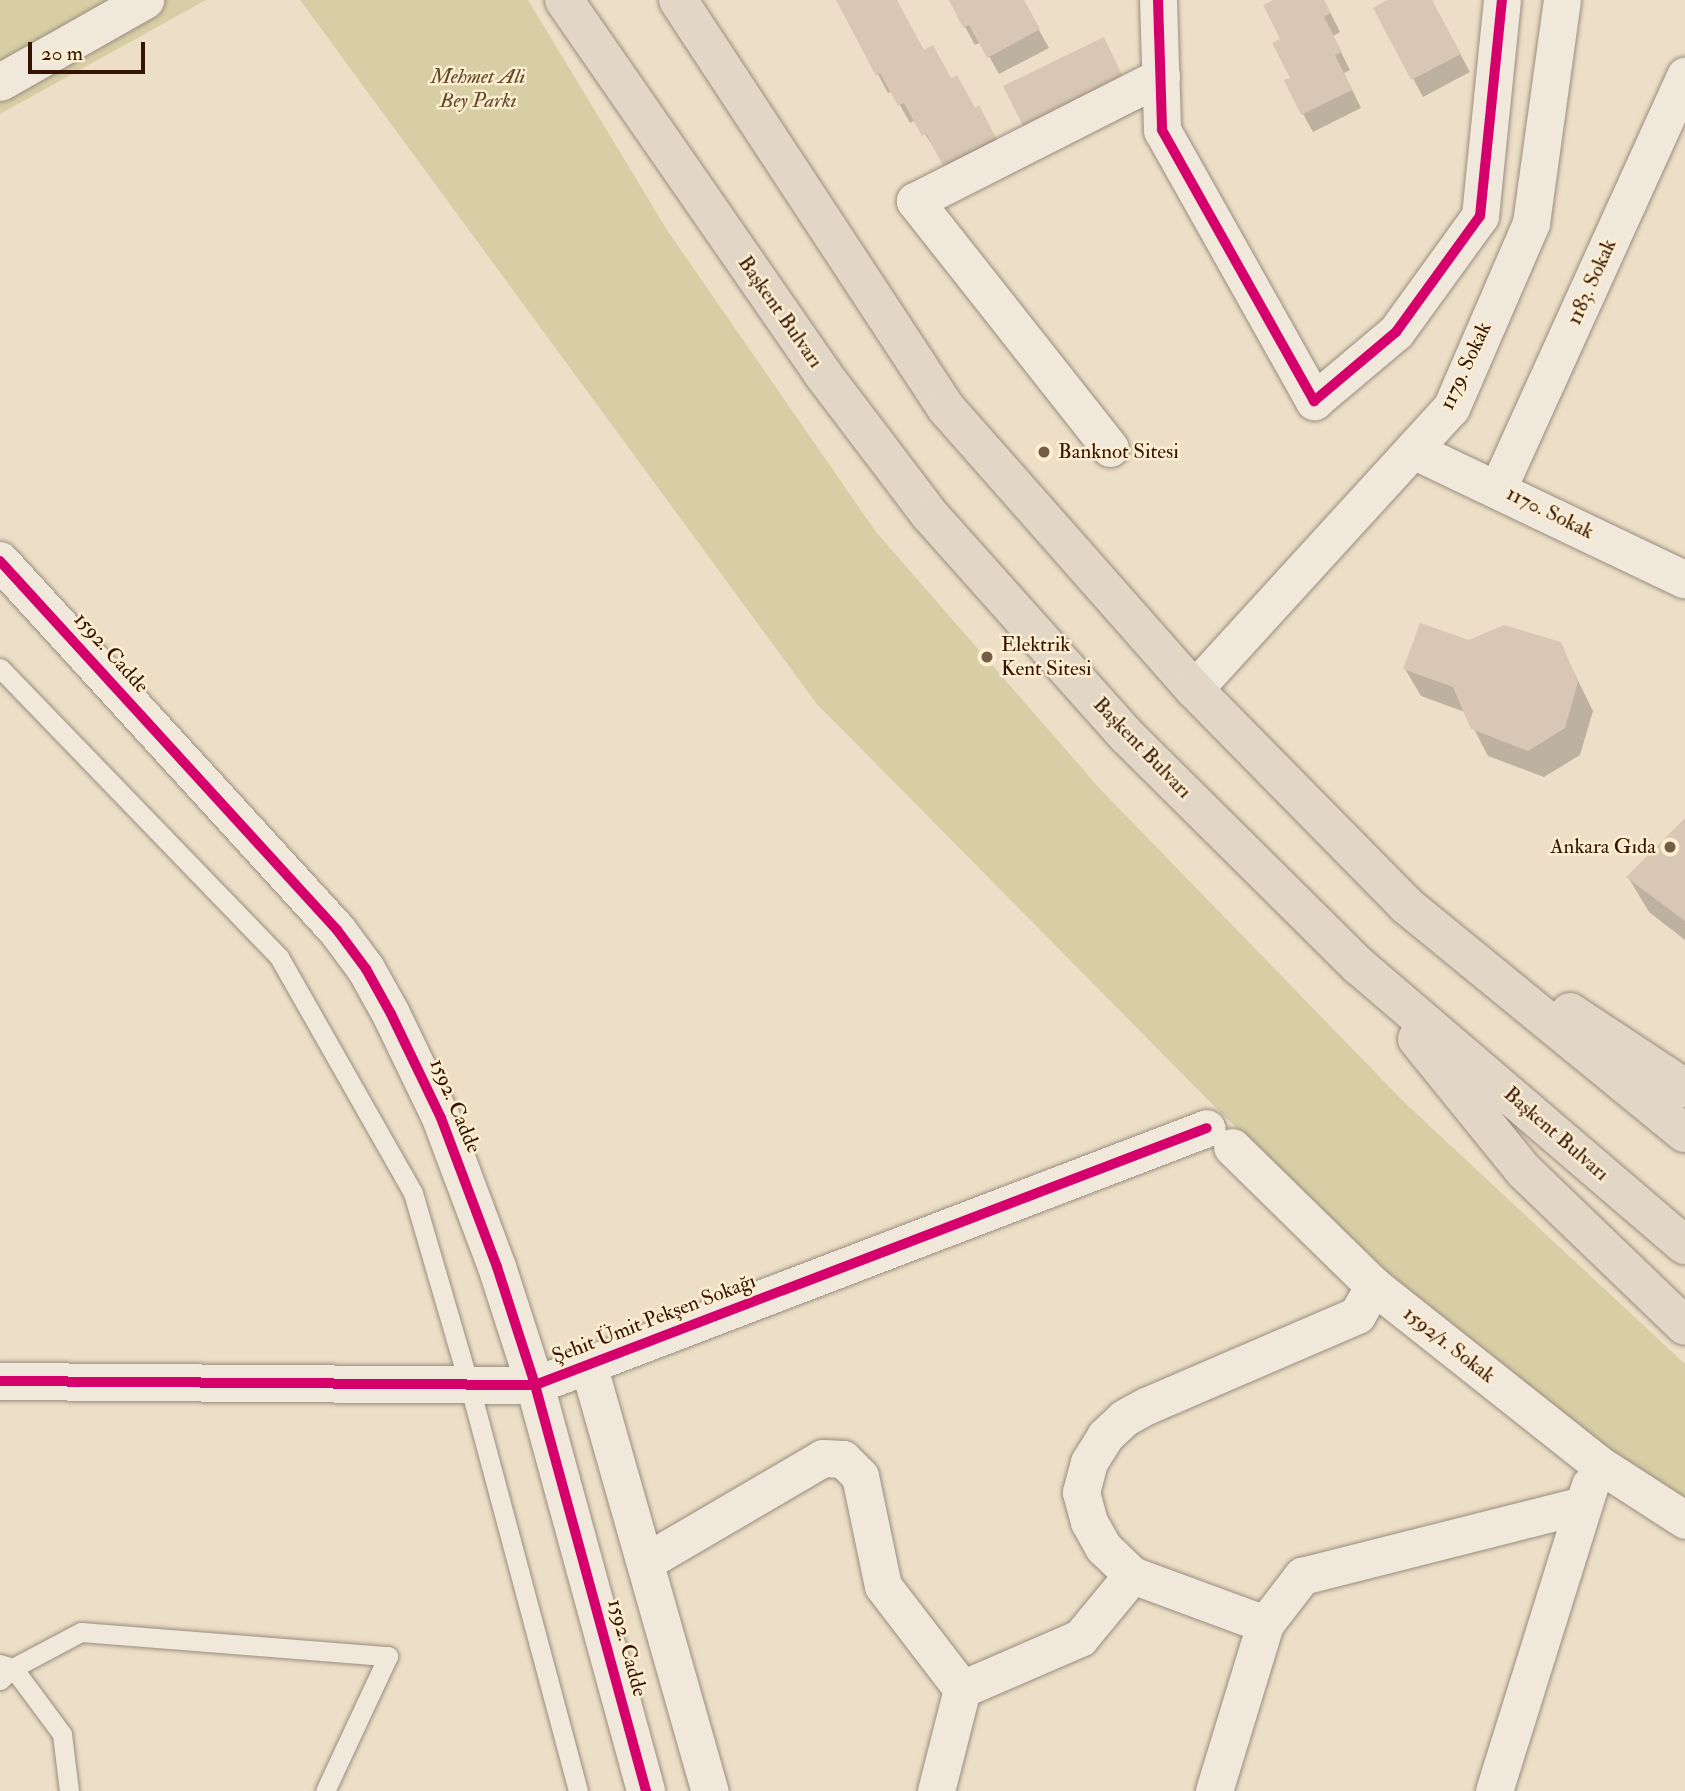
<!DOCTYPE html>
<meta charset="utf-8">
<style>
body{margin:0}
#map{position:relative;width:1685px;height:1791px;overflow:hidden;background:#eddfc7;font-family:"IM FELL Double Pica",serif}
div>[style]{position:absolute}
.green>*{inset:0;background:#d8cea5}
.shadow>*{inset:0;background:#0003}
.building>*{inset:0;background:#d8c7b4}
.roads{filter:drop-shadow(0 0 2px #998d7e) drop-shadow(0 0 2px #998d7e)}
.lane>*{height:19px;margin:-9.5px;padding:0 9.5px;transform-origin:9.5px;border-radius:9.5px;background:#efe8db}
.street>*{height:37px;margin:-18.5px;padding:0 18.5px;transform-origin:18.5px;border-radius:18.5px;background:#efe8db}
.secondary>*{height:38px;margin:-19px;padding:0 19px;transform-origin:19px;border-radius:19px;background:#efe8db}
.primary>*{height:38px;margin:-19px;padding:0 19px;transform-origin:19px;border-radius:19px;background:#e2d7c6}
.cycleway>*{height:10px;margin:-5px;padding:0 5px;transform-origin:5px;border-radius:5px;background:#d6006c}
.dots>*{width:19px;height:19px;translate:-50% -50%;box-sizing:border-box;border:4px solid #fdedd1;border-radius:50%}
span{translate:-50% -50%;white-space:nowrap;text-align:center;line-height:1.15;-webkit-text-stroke:5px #fdedd1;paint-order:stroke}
.park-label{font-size:21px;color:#61492a;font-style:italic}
.street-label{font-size:21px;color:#351502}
.poi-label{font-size:21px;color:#351502}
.left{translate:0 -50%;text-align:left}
.right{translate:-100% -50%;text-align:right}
.scale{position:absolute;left:28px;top:42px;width:117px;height:32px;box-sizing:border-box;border:4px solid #351502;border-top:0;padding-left:9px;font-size:21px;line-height:24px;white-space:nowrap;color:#351502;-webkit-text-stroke:5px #fdedd1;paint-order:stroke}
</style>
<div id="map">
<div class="green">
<i style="clip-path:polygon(0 0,206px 0,0 114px)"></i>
<i style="clip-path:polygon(300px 0,528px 0,667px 230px,876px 532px,1101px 790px,1405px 1103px,1685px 1364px,1685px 1502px,1596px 1441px,1384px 1269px,1215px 1107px,816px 703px)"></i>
</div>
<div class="shadow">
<i style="clip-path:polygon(838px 0,896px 0,923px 52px,989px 125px,1005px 156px,945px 165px,916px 120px,910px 123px,892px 91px,888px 93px)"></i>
<i style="clip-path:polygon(950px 0,1022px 0,1049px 48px,999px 74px,981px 42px,975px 45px)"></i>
<i style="clip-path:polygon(1277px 0,1324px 0,1340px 32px,1333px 36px,1350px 70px,1344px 73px,1361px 108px,1313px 132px,1303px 114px,1292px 78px)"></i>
<i style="clip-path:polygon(1391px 0,1431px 0,1470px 72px,1423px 97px,1375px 8px)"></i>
<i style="clip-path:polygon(1113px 57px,1139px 110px,1042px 157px)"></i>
<i style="clip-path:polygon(1469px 642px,1560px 644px,1593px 711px,1580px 755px,1544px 777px,1488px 756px,1465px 712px,1421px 696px,1405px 669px)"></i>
<i style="clip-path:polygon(1685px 820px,1685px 940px,1649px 912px,1628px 877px)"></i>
</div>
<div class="building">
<i style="clip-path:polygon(836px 0,897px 0,924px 50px,933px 45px,951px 78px,957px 75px,975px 108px,979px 105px,996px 138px,943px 166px,926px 133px,922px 136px,904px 103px,898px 106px,880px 73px,876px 76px)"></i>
<i style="clip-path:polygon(949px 0,1024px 0,1040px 29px,987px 58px,969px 25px,963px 28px)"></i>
<i style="clip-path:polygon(1273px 0,1324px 0,1331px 13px,1324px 17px,1342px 52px,1335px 55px,1352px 90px,1301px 115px,1284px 80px,1290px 78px,1272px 43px,1280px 39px,1263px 5px)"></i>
<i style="clip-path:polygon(1387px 0,1432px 0,1461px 54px,1411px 80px,1373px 8px)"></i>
<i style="clip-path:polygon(1104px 37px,1130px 92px,1030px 140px,1003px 86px)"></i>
<i style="clip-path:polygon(1420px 623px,1469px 640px,1504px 625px,1561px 642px,1578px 682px,1565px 728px,1528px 751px,1471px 729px,1453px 687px,1403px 669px)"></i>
<i style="clip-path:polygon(1685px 818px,1685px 921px,1626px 877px)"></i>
</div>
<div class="roads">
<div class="lane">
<i style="left:0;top:668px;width:402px;rotate:46deg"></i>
<i style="left:279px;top:957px;width:271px;rotate:60.4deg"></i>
<i style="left:413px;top:1193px;width:199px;rotate:73.7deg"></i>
<i style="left:469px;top:1384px;width:421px;rotate:75deg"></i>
<i style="left:0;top:1664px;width:14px;rotate:17deg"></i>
<i style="left:13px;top:1668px;width:77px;rotate:-27.9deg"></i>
<i style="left:81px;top:1632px;width:308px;rotate:4.5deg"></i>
<i style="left:388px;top:1656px;width:149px;rotate:115deg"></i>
<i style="left:0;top:1680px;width:18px;rotate:-43deg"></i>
<i style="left:13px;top:1668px;width:82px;rotate:53.4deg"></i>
<i style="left:62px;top:1734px;width:57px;rotate:83deg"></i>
</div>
<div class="street">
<i style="left:1158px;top:0;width:130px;rotate:88.2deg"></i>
<i style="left:1162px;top:130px;width:311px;rotate:60.7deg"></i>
<i style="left:1314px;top:401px;width:107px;rotate:-40.1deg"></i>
<i style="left:1396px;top:332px;width:143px;rotate:-54.1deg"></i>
<i style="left:1480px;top:216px;width:217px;rotate:-84.2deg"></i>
<i style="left:0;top:82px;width:167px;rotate:-29.5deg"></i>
<i style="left:1110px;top:448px;width:315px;rotate:-128.3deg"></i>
<i style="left:915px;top:201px;width:276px;rotate:-26.9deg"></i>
<i style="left:1413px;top:450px;width:301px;rotate:25.5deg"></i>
<i style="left:1498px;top:488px;width:453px;rotate:-65.6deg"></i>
<i style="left:1194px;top:689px;width:381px;rotate:-47.6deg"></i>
<i style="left:1451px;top:408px;width:202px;rotate:-66.6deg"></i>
<i style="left:1531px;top:223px;width:225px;rotate:-82.1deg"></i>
<i style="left:1232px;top:1147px;width:199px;rotate:44.4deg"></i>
<i style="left:1374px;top:1286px;width:285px;rotate:38.4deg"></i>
<i style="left:1597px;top:1463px;width:105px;rotate:32.9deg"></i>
<i style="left:588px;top:1364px;width:444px;rotate:74.1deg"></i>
<i style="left:0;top:1381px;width:535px;rotate:0.43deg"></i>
<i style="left:535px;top:1385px;width:719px;rotate:-20.93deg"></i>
<i style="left:645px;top:1562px;width:206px;rotate:-30.3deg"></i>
<i style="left:823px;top:1458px;width:20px;rotate:3deg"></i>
<i style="left:843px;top:1459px;width:24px;rotate:45deg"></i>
<i style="left:860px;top:1476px;width:112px;rotate:78.2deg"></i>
<i style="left:883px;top:1586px;width:130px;rotate:52.5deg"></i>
<i style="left:1132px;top:1575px;width:40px;rotate:-136deg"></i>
<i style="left:1103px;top:1547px;width:29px;rotate:-119deg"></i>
<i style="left:1089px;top:1522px;width:31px;rotate:-105deg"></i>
<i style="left:1081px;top:1492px;width:31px;rotate:-75deg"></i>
<i style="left:1089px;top:1462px;width:31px;rotate:-58deg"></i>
<i style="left:1105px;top:1436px;width:26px;rotate:-43deg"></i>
<i style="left:1124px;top:1418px;width:25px;rotate:-29deg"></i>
<i style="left:1146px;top:1406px;width:230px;rotate:-23.3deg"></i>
<i style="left:1357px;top:1315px;width:34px;rotate:-60deg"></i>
<i style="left:936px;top:1791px;width:105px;rotate:-75.7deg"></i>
<i style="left:962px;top:1689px;width:129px;rotate:-23.4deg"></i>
<i style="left:1080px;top:1638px;width:82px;rotate:-50.5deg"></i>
<i style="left:1132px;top:1575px;width:142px;rotate:20.2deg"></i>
<i style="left:1214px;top:1791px;width:175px;rotate:-73deg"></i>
<i style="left:1265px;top:1624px;width:61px;rotate:-52.4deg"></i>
<i style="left:1302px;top:1576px;width:290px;rotate:-14.2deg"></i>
<i style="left:1494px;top:1791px;width:321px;rotate:-72.6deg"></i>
</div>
<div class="secondary">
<i style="left:0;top:561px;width:500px;rotate:47.6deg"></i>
<i style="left:337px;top:930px;width:49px;rotate:53.4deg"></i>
<i style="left:366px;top:969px;width:51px;rotate:60.9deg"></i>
<i style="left:391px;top:1014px;width:115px;rotate:64.3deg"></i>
<i style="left:441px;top:1118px;width:159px;rotate:69.4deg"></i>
<i style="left:497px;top:1267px;width:124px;rotate:72.1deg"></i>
<i style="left:535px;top:1385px;width:421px;rotate:74.7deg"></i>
</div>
<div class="primary">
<i style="left:564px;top:0;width:454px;rotate:55.3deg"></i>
<i style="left:822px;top:373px;width:177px;rotate:52.8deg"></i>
<i style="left:929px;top:514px;width:297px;rotate:48.3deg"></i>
<i style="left:1127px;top:736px;width:327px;rotate:44.8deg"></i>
<i style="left:1359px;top:966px;width:429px;rotate:40.6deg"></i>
<i style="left:678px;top:0;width:488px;rotate:56.7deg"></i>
<i style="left:946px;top:408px;width:375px;rotate:48.6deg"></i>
<i style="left:1194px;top:689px;width:303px;rotate:45.5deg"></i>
<i style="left:1406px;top:905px;width:360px;rotate:39.3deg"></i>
<i style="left:1570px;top:1012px;width:138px;rotate:33.5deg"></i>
<i style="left:1417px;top:1039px;width:170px;rotate:51deg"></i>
<i style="left:1524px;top:1171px;width:223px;rotate:43.9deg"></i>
</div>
</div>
<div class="cycleway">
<i style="left:1158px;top:0;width:130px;rotate:88.2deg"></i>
<i style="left:1162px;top:130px;width:311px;rotate:60.7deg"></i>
<i style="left:1314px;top:401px;width:107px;rotate:-40.1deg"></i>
<i style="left:1396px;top:332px;width:143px;rotate:-54.1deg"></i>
<i style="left:1480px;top:216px;width:217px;rotate:-84.2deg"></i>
<i style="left:0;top:561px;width:500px;rotate:47.6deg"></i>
<i style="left:337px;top:930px;width:49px;rotate:53.4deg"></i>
<i style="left:366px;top:969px;width:51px;rotate:60.9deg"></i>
<i style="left:391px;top:1014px;width:115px;rotate:64.3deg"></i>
<i style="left:441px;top:1118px;width:159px;rotate:69.4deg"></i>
<i style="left:497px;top:1267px;width:124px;rotate:72.1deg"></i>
<i style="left:535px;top:1385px;width:421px;rotate:74.7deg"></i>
<i style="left:0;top:1381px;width:535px;rotate:0.43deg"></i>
<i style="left:535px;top:1385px;width:719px;rotate:-20.93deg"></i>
</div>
<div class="dots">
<i style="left:1044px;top:452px;background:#755c47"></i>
<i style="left:987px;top:657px;background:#755c47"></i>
<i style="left:1670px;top:847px;background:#755c47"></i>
</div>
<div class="park-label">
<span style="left:478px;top:89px">Mehmet Ali<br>Bey Parkı</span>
</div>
<div class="street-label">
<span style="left:1592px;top:282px;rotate:-66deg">1183. Sokak</span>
<span style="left:780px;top:312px;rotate:55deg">Başkent Bulvarı</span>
<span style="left:1466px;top:366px;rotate:-65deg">1179. Sokak</span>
<span style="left:1550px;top:513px;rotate:26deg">1170. Sokak</span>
<span style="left:111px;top:653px;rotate:48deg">1592. Cadde</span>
<span style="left:1142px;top:748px;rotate:46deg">Başkent Bulvarı</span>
<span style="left:455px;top:1106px;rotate:67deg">1592. Cadde</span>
<span style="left:1556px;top:1134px;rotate:41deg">Başkent Bulvarı</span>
<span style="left:654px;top:1319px;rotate:-21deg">Şehit Ümit Pekşen Sokağı</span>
<span style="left:1449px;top:1345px;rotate:38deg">1592/1. Sokak</span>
<span style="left:627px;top:1648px;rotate:75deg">1592. Cadde</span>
</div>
<div class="poi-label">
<span class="left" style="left:1058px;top:452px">Banknot Sitesi</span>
<span class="left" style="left:1001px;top:657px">Elektrik<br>Kent Sitesi</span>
<span class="right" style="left:1656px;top:847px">Ankara Gıda</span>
</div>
<div class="scale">20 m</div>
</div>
